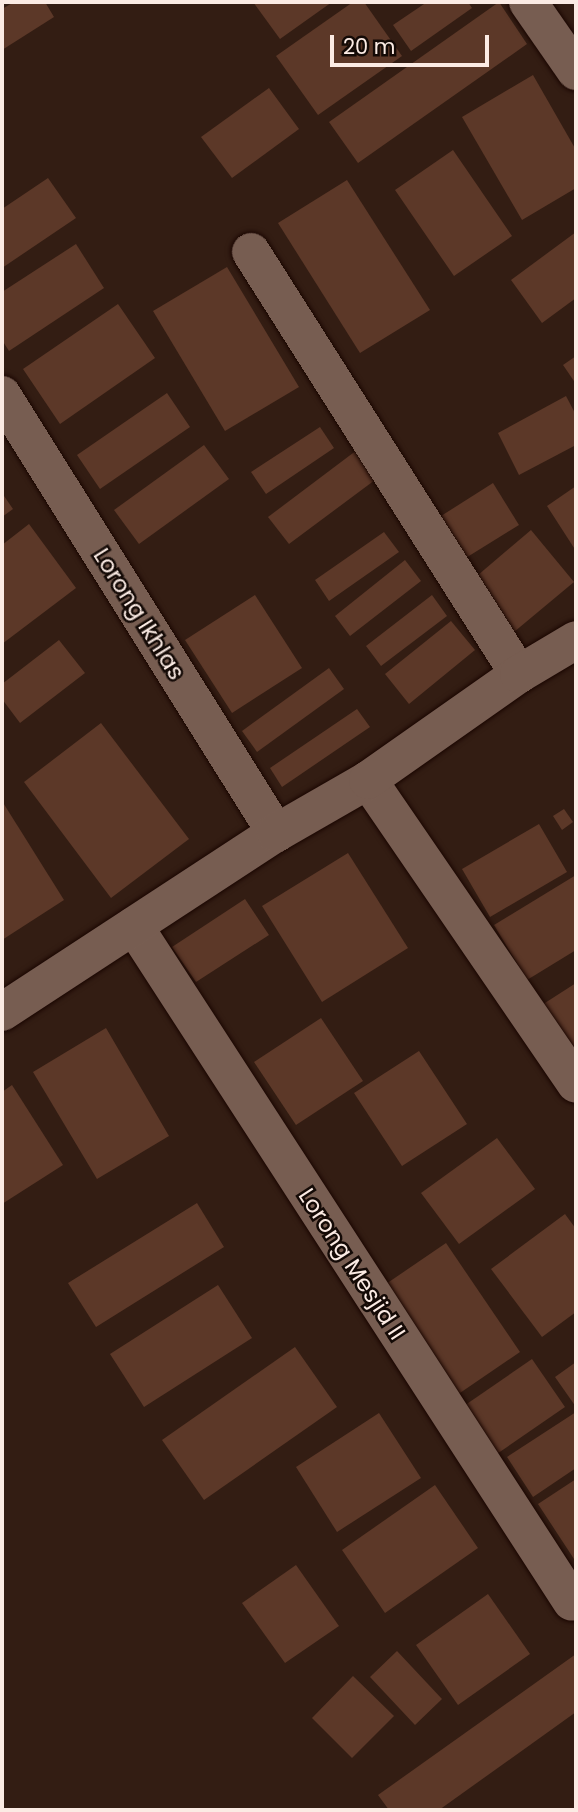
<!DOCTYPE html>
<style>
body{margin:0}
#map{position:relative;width:578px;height:1812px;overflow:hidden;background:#331d13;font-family:Poppins,sans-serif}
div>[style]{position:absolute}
.building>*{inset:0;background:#5c3828}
.roads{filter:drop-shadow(0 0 2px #1a0601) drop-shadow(0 0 2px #1a0601)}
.minor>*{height:38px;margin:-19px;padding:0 19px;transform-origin:19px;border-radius:19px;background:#775d51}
span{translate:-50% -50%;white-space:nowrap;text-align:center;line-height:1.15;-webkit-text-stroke:5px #140a06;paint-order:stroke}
.street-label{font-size:23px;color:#fbebe4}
.frame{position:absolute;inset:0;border:4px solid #fbebe4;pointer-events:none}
.scale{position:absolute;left:330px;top:35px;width:159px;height:32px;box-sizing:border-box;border:4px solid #fbebe4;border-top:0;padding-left:9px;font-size:21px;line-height:24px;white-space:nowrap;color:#fbebe4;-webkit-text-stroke:5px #140a06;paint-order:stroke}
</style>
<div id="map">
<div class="building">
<i style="clip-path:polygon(14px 2px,45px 2px,54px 17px,2px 50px,2px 9px)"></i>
<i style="clip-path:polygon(253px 2px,332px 2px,280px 39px)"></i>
<i style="clip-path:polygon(353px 2px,364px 2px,402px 56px,318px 115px,276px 56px)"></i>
<i style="clip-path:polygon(427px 2px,468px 2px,472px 8px,411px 51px,393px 25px)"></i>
<i style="clip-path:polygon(499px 2px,527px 44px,358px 163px,329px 122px)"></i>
<i style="clip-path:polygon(533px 75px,576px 150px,576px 188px,522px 220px,462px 117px)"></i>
<i style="clip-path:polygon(269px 88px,299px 129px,232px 178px,201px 137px)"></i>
<i style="clip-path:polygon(453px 150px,512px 236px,454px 276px,395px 190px)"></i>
<i style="clip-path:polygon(48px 178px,76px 218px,2px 268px,2px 209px)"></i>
<i style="clip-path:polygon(347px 180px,430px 310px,360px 353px,278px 223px)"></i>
<i style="clip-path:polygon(576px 232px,576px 298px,542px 323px,511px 280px)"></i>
<i style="clip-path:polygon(76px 244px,104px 288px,9px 351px,2px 340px,2px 292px)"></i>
<i style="clip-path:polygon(227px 267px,299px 387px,225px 431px,153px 311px)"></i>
<i style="clip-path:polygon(118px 304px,155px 358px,60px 424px,23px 369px)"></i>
<i style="clip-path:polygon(576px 356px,576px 384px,563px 365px)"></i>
<i style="clip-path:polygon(167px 393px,190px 427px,100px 489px,77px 455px)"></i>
<i style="clip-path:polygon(566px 396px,576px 415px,576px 445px,519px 475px,498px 433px)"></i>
<i style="clip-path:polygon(320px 427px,334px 448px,266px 494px,251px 472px)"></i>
<i style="clip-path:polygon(204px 445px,229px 479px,139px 544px,114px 510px)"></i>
<i style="clip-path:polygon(357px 450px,379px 477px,289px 544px,268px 517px)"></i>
<i style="clip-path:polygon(493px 483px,519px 525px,456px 564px,430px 523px)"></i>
<i style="clip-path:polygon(576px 486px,576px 551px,547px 506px)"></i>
<i style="clip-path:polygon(2px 493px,13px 509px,2px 517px)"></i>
<i style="clip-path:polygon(29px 524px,76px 588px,2px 644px,2px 545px)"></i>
<i style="clip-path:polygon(531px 530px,574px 582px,514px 632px,471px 581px)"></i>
<i style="clip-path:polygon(384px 532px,399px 552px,329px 601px,315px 580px)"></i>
<i style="clip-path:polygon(405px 560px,421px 581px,350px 636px,335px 616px)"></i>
<i style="clip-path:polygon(255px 595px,302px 668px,232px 713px,185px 640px)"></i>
<i style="clip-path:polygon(432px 595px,447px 616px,381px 666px,366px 646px)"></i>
<i style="clip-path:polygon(451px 621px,475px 650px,409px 704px,385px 674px)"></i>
<i style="clip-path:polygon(59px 640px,85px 673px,20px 723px,2px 699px,2px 684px)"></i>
<i style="clip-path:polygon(329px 668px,344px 689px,257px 752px,242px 731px)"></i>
<i style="clip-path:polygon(357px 709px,370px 727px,282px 787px,270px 768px)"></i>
<i style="clip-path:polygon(101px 723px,189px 839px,111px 898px,24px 782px)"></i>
<i style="clip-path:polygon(2px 801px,64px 900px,2px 940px)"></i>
<i style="clip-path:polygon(564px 809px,573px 822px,562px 830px,553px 816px)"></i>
<i style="clip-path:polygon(539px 824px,567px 872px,490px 917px,462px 869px)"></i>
<i style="clip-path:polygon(348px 853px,408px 948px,322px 1002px,262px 906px)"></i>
<i style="clip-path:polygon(576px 875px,576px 950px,527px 980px,494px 925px)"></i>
<i style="clip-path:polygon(245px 899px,269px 935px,196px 982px,172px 947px)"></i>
<i style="clip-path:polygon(576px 983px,576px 1062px,534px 1010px)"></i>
<i style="clip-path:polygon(321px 1018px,363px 1081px,296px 1125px,254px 1062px)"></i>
<i style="clip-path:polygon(106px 1028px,169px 1136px,97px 1179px,33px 1072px)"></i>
<i style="clip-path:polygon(419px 1051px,467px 1124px,402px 1166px,354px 1093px)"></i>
<i style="clip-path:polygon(12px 1085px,63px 1165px,2px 1204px,2px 1092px)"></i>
<i style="clip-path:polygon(497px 1138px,535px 1189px,459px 1244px,421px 1193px)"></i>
<i style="clip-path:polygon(197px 1203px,224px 1247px,96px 1327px,68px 1283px)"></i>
<i style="clip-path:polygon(565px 1214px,576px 1229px,576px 1312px,542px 1337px,491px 1269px)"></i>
<i style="clip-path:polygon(446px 1243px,520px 1352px,457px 1395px,383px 1286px)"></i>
<i style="clip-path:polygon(218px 1285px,252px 1338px,144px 1407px,110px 1354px)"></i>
<i style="clip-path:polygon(295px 1347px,337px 1407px,204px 1500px,162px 1440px)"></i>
<i style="clip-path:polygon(532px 1359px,565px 1407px,491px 1458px,458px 1410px)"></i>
<i style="clip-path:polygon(576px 1362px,576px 1407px,555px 1377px)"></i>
<i style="clip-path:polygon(576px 1412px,576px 1468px,533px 1497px,507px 1457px)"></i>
<i style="clip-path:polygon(379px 1413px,421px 1478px,337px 1532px,296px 1467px)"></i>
<i style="clip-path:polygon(576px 1479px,576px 1562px,538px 1504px)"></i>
<i style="clip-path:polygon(435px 1485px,478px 1548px,385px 1613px,342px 1550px)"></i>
<i style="clip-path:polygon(296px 1565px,339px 1626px,285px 1663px,242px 1603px)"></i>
<i style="clip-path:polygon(488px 1594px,530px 1654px,458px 1705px,416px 1645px)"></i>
<i style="clip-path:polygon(397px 1651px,442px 1699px,415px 1725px,370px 1677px)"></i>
<i style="clip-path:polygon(576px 1654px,576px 1712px,439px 1810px,389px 1810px,378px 1795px)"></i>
<i style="clip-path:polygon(353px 1676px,394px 1716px,352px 1758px,312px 1718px)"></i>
</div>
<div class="roads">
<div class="minor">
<i style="left:528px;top:2px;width:84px;rotate:55.2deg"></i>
<i style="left:251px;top:252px;width:500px;rotate:57.6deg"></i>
<i style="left:2px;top:395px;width:517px;rotate:57.97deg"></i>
<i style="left:368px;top:780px;width:368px;rotate:55.6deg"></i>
<i style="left:134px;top:926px;width:805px;rotate:57.06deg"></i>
<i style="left:2px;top:1012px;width:327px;rotate:-33.2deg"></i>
<i style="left:276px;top:833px;width:106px;rotate:-29.9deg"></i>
<i style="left:368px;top:780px;width:184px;rotate:-35.1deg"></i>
<i style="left:519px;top:674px;width:66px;rotate:-30.8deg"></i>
</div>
</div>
<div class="street-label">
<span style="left:139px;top:614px;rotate:58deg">Lorong Ikhlas</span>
<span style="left:352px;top:1264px;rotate:57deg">Lorong Mesjid II</span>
</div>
<div class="frame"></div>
<div class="scale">20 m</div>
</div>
